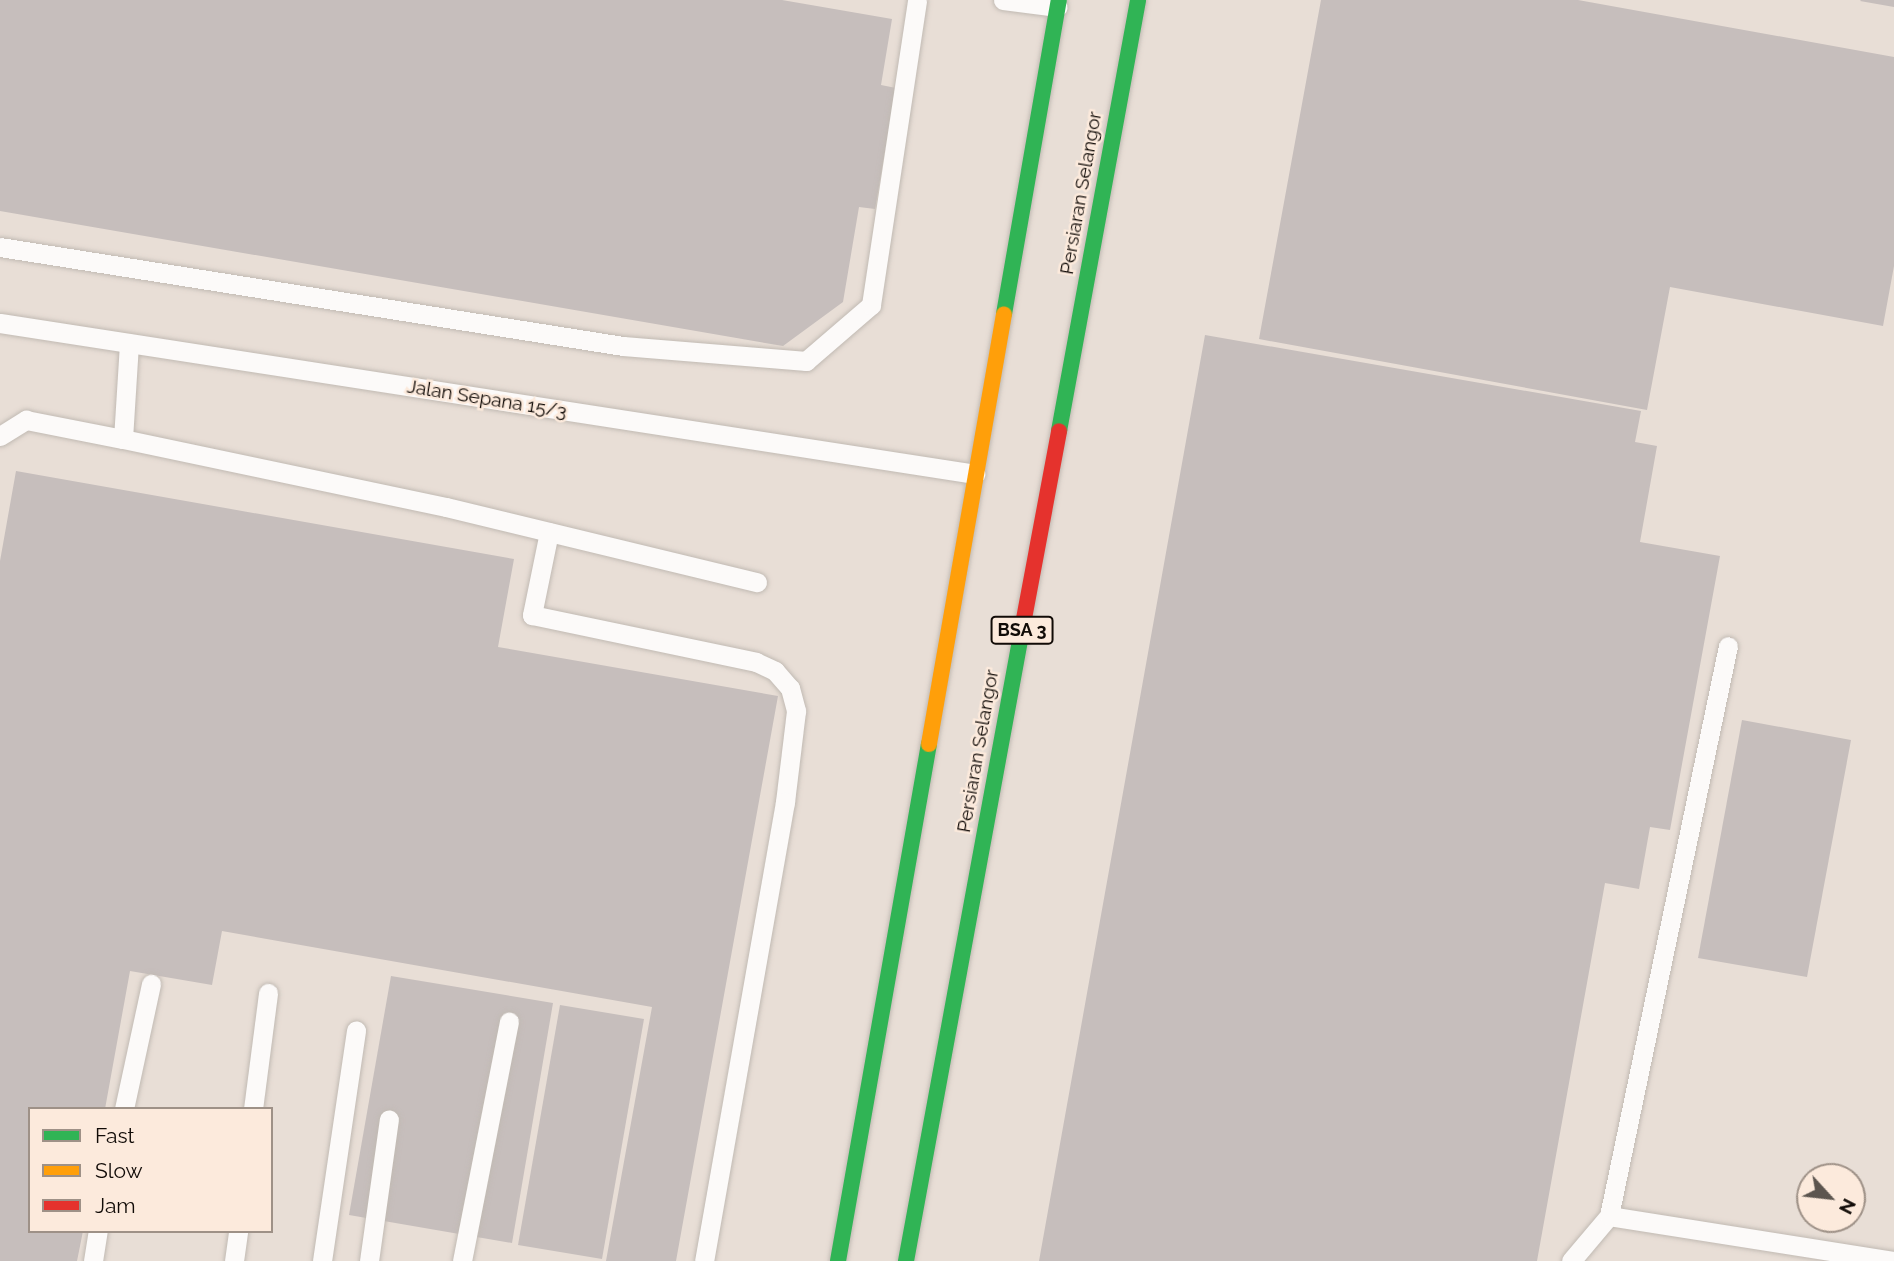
<!DOCTYPE html>
<style>
body{margin:0}
#map{position:relative;width:1894px;height:1261px;overflow:hidden;background:#e8ded6;font-family:Raleway,sans-serif}
div>[style]{position:absolute}
.building>*{inset:0;background:#c6bebc}
.roads{filter:drop-shadow(0 0 2px #c1bab3) drop-shadow(0 0 2px #c1bab3)}
.lane>*{height:19px;margin:-9.5px;padding:0 9.5px;transform-origin:9.5px;border-radius:9.5px;background:#fcfaf9}
.fast>*{height:16px;margin:-8px;padding:0 8px;transform-origin:8px;border-radius:8px;background:#30b455}
.slow>*{height:16px;margin:-8px;padding:0 8px;transform-origin:8px;border-radius:8px;background:#ff9f0a}
.jam>*{height:16px;margin:-8px;padding:0 8px;transform-origin:8px;border-radius:8px;background:#e5322d}
span{translate:-50% -50%;white-space:nowrap;text-align:center;line-height:1.15;-webkit-text-stroke:5px #fceadc;paint-order:stroke}
.shield-label span{padding:2px 5px;background:#fceadc;border:2px solid;border-radius:5px;-webkit-text-stroke-width:0}
.shield-label{font-size:18px;color:#110b07;font-weight:700}
.street-label{font-size:19px;color:#110b07}
.legend{position:absolute;left:28px;top:1107px;width:245px;height:126px;box-sizing:border-box;background:#fceadc;border:2px solid #9e9187;margin:0;padding:9px 12px;list-style:none;font-size:21px;color:#110b07}
.legend li{display:flex;align-items:center;gap:14px;height:35px}
.legend b{width:35px;border:2px solid #9e9187}
.north{position:absolute;left:1796px;top:1163px;width:70px;height:70px;box-sizing:border-box;background:#fceadc;border:2px solid #9e9187;border-radius:50%;rotate:117deg;font-size:19px;font-weight:700;line-height:28px;text-align:center;color:#110b07}
.north::after{content:'';display:block;margin:auto;width:24px;height:32px;background:#5c554f;clip-path:polygon(50% 0,100% 100%,50% 72%,0 100%)}
</style>
<div id="map">
<div class="building">
<i style="clip-path:polygon(0 0,782px 0,892px 19px,881px 85px,896px 88px,875px 209px,859px 207px,843px 302px,783px 346px,0 211px)"></i>
<i style="clip-path:polygon(1321px 0,1578px 0,1894px 57px,1894px 266px,1883px 326px,1670px 287px,1647px 410px,1259px 339px)"></i>
<i style="clip-path:polygon(1861px 0,1894px 0,1894px 7px,1860px 1px)"></i>
<i style="clip-path:polygon(1205px 335px,1641px 411px,1635px 442px,1657px 446px,1640px 542px,1720px 556px,1670px 830px,1650px 827px,1639px 889px,1605px 883px,1537px 1261px,1039px 1261px)"></i>
<i style="clip-path:polygon(16px 471px,514px 559px,498px 647px,778px 696px,676px 1261px,606px 1261px,652px 1007px,222px 931px,212px 985px,130px 971px,105px 1109px,30px 1109px,30px 1231px,83px 1231px,77px 1261px,0 1261px,0 561px)"></i>
<i style="clip-path:polygon(1742px 720px,1851px 740px,1807px 977px,1698px 958px)"></i>
<i style="clip-path:polygon(391px 976px,553px 1003px,512px 1243px,349px 1215px)"></i>
<i style="clip-path:polygon(560px 1005px,644px 1019px,602px 1259px,518px 1245px)"></i>
</div>
<div class="roads">
<div class="lane">
<i style="left:1003px;top:0;width:55px;rotate:7.3deg"></i>
<i style="left:0;top:247px;width:631px;rotate:9.03deg"></i>
<i style="left:623px;top:346px;width:184px;rotate:4.7deg"></i>
<i style="left:806px;top:361px;width:86px;rotate:-40.7deg"></i>
<i style="left:871px;top:305px;width:308px;rotate:-81.4deg"></i>
<i style="left:0;top:323px;width:987px;rotate:8.8deg"></i>
<i style="left:0;top:436px;width:31px;rotate:-32deg"></i>
<i style="left:26px;top:420px;width:99px;rotate:11.1deg"></i>
<i style="left:123px;top:439px;width:96px;rotate:-86.4deg"></i>
<i style="left:123px;top:439px;width:330px;rotate:11.9deg"></i>
<i style="left:446px;top:507px;width:320px;rotate:13.6deg"></i>
<i style="left:549px;top:532px;width:85px;rotate:101.6deg"></i>
<i style="left:532px;top:615px;width:229px;rotate:11.8deg"></i>
<i style="left:756px;top:662px;width:21px;rotate:25deg"></i>
<i style="left:775px;top:671px;width:23px;rotate:49deg"></i>
<i style="left:790px;top:688px;width:24px;rotate:75deg"></i>
<i style="left:796px;top:711px;width:92px;rotate:96.9deg"></i>
<i style="left:785px;top:802px;width:466px;rotate:100deg"></i>
<i style="left:124px;top:1109px;width:128px;rotate:-77.8deg"></i>
<i style="left:253px;top:1109px;width:117px;rotate:-82.6deg"></i>
<i style="left:1609px;top:1216px;width:289px;rotate:9deg"></i>
<i style="left:93px;top:1261px;width:30px;rotate:-81deg"></i>
<i style="left:234px;top:1261px;width:30px;rotate:-82deg"></i>
<i style="left:322px;top:1261px;width:233px;rotate:-81.6deg"></i>
<i style="left:369px;top:1261px;width:143px;rotate:-82deg"></i>
<i style="left:462px;top:1261px;width:244px;rotate:-78.9deg"></i>
<i style="left:1571px;top:1261px;width:59px;rotate:-49.8deg"></i>
<i style="left:1609px;top:1216px;width:582px;rotate:-78.21deg"></i>
</div>
<div class="fast">
<i style="left:1004px;top:314px;width:319px;rotate:-80.1deg"></i>
<i style="left:1059px;top:431px;width:438px;rotate:-79.6deg"></i>
<i style="left:838px;top:1261px;width:525px;rotate:-80.02deg"></i>
<i style="left:906px;top:1261px;width:648px;rotate:-79.59deg"></i>
</div>
<div class="slow">
<i style="left:929px;top:744px;width:436px;rotate:-80.1deg"></i>
</div>
<div class="jam">
<i style="left:1023px;top:624px;width:196px;rotate:-79.4deg"></i>
</div>
</div>
<div class="shield-label">
<span style="left:1022px;top:630px">BSA 3</span>
</div>
<div class="street-label">
<span style="left:1081px;top:193px;rotate:-80deg">Persiaran Selangor</span>
<span style="left:487px;top:399px;rotate:9deg">Jalan Sepana 15/3</span>
<span style="left:978px;top:751px;rotate:-80deg">Persiaran Selangor</span>
</div>
<ul class="legend">
<li><b style="height:9px;background:#30b455"></b>Fast</li>
<li><b style="height:9px;background:#ff9f0a"></b>Slow</li>
<li><b style="height:9px;background:#e5322d"></b>Jam</li>
</ul>
<div class="north">N</div>
</div>
